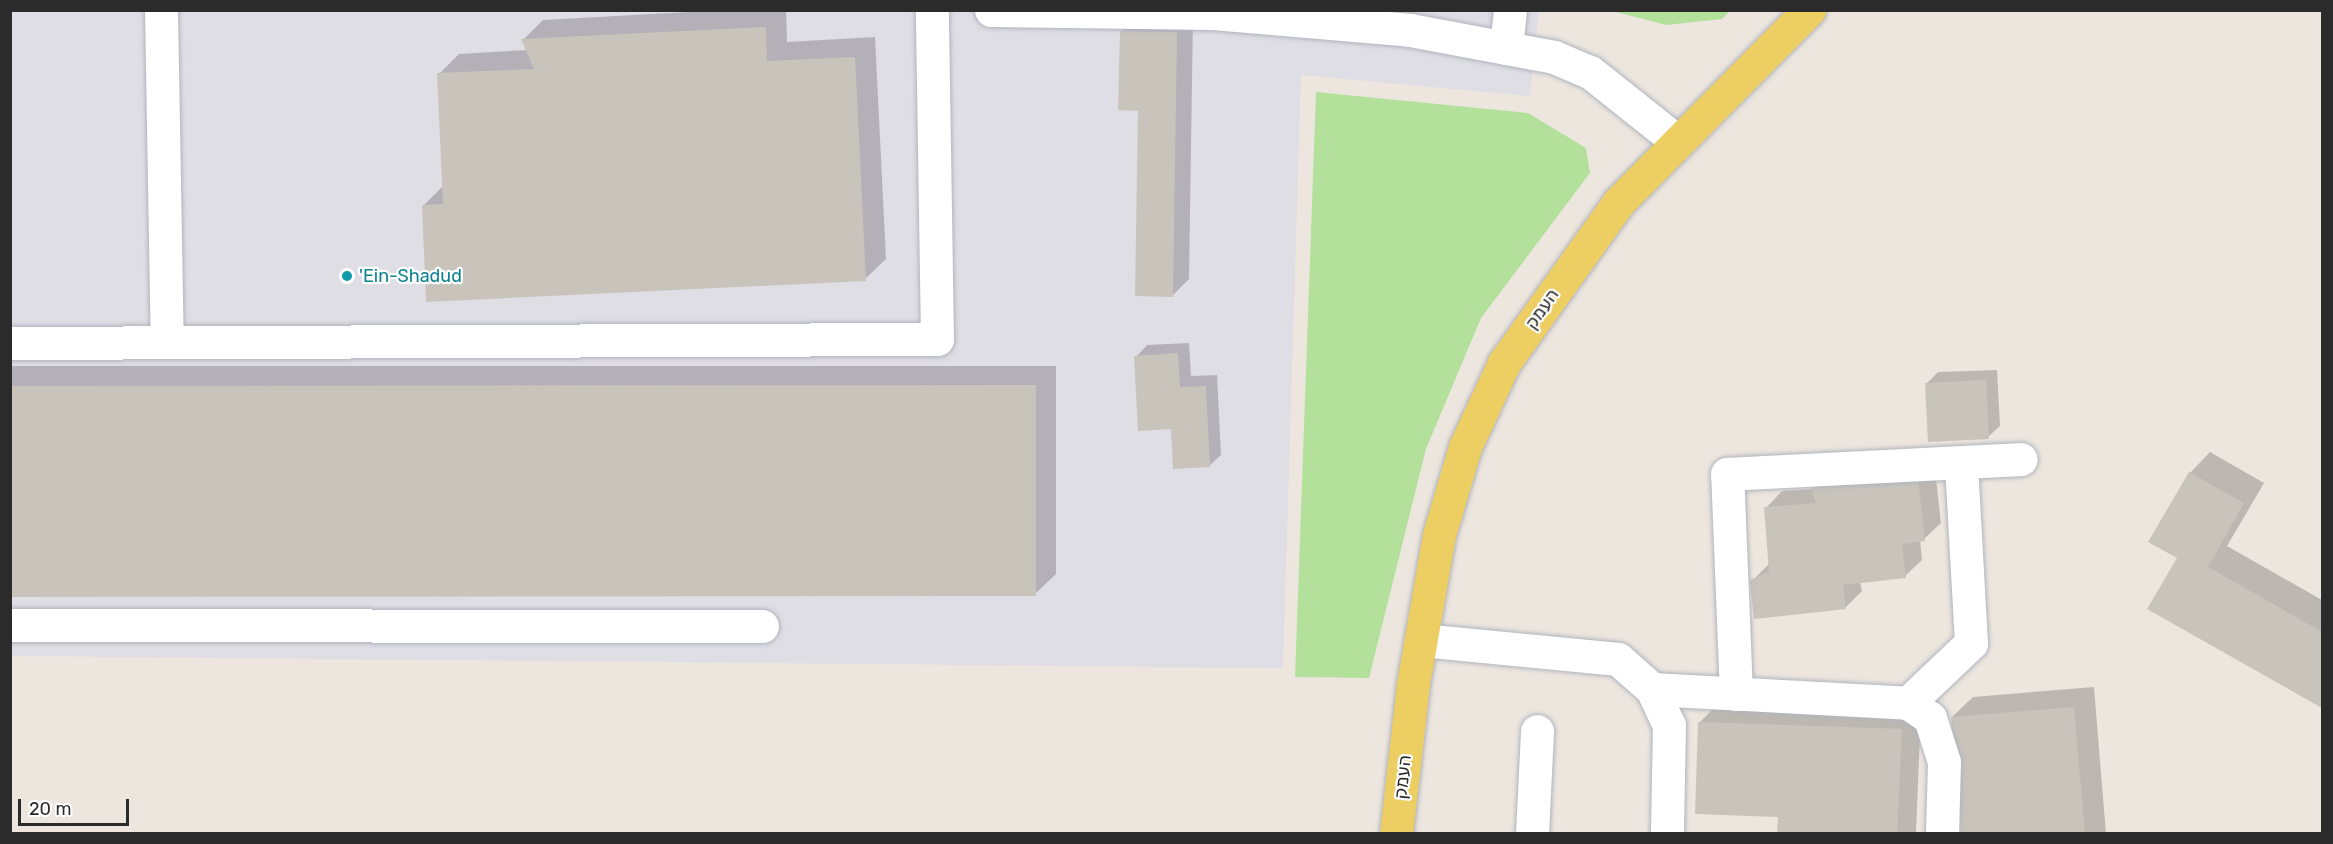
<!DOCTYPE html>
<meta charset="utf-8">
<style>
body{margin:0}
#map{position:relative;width:2333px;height:844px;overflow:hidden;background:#ece6de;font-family:Rubik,Heebo,sans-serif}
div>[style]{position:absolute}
.industrial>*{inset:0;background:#e0dee5}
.green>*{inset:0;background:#b3e19c}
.shadow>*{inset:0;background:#0003}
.building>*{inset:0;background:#c8c4bc}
.roads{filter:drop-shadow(0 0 2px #b1b4be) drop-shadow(0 0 2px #b1b4be)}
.minor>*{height:33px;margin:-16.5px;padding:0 16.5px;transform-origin:16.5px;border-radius:16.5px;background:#fff}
.major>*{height:33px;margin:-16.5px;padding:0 16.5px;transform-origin:16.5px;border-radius:16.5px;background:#edce63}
.dots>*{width:16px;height:16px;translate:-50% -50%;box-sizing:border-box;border:3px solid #fff;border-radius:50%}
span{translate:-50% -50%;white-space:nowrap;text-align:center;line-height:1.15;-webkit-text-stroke:4.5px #fff;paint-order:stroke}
.culture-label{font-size:18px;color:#0d838f}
.left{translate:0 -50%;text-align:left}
.street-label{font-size:18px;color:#2b2b2b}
.frame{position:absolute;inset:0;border:12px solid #2b2b2b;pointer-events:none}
.scale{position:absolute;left:18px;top:799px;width:111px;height:27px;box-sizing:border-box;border:3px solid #2b2b2b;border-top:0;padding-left:8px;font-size:18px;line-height:21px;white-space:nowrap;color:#2b2b2b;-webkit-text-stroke:4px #fff;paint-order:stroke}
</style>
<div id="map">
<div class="industrial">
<i style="clip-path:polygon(11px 11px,1539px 11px,1530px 96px,1301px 75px,1283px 668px,11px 656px)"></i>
</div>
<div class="green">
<i style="clip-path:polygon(1612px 11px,1730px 11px,1722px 19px,1666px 25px)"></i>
<i style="clip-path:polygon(1316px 92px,1528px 113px,1586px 148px,1590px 173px,1481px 318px,1426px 449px,1369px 678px,1295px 677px)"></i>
</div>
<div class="shadow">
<i style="clip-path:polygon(724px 10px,786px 10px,787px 42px,875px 37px,886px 259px,865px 279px,423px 206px,444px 185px,439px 74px,459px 54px,527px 50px,523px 40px,543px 20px)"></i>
<i style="clip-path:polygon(1138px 15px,1193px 16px,1189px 279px,1172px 296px,1140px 109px,1121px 32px)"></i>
<i style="clip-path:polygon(1189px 343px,1191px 376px,1217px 375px,1221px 455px,1209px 466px,1173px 428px,1136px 357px,1147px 345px)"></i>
<i style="clip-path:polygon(10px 366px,1056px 366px,1056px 574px,1035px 594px,10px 595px)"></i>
<i style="clip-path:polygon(1997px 370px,2000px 426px,1988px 437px,1926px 384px,1938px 372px)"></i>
<i style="clip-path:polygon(2210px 452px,2264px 483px,2227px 546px,2322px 600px,2322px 707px,2149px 609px,2179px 557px,2190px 473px)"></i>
<i style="clip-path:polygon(1934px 461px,1941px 523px,1924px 539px,1920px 540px,1922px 560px,1905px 576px,1860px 582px,1862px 591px,1845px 608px,1752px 581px,1770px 563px,1766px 508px,1782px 491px,1812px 489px,1829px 472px)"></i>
<i style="clip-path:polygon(2094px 687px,2106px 834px,1962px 834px,1952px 717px,1973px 697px)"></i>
<i style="clip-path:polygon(1720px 702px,1921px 709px,1916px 834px,1779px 834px,1780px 815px,1700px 722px)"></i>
</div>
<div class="building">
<i style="clip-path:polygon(766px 27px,767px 61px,855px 57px,866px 281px,426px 302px,422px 205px,443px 204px,437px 73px,534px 69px,521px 39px)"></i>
<i style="clip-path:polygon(1120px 31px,1177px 32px,1173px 297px,1135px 296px,1138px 111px,1118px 110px)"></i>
<i style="clip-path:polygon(1178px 353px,1180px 387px,1206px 386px,1210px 467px,1173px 469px,1171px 429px,1138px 431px,1134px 356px)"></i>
<i style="clip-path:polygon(1986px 380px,1989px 439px,1928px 442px,1925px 383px)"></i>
<i style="clip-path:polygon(1036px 385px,1036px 596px,10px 597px,10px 386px)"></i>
<i style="clip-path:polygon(2189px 472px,2244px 503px,2208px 567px,2322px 632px,2322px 708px,2147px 609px,2177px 558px,2148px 542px)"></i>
<i style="clip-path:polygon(1918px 477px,1925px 541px,1902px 544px,1906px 578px,1843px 585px,1846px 609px,1754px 619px,1750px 580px,1769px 572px,1764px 507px,1816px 503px,1811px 488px)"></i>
<i style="clip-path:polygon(2074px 707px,2085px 834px,1961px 834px,1951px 717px)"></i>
<i style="clip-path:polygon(1698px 722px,1902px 729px,1897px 834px,1777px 834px,1778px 817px,1695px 814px)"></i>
</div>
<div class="roads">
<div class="minor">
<i style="left:161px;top:10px;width:332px;rotate:89deg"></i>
<i style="left:991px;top:10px;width:222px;rotate:0.8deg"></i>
<i style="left:1213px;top:13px;width:198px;rotate:4.9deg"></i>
<i style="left:1410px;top:30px;width:147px;rotate:10.6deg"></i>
<i style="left:1554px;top:57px;width:39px;rotate:23deg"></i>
<i style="left:1590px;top:72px;width:112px;rotate:38.5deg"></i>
<i style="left:1506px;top:48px;width:38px;rotate:-84deg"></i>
<i style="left:10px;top:343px;width:927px;rotate:-0.25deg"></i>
<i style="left:937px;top:339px;width:329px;rotate:-90.9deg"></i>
<i style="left:10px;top:625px;width:752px;rotate:0.08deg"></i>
<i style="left:1421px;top:640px;width:198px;rotate:5.5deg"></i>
<i style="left:1618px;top:659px;width:45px;rotate:41.4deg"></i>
<i style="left:1652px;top:689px;width:40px;rotate:65deg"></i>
<i style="left:1669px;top:725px;width:109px;rotate:91.1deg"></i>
<i style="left:1652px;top:689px;width:256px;rotate:3.1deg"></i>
<i style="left:1908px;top:703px;width:27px;rotate:34deg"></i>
<i style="left:1930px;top:718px;width:46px;rotate:72.3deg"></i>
<i style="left:1944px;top:762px;width:72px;rotate:91.6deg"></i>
<i style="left:1736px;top:694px;width:220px;rotate:-92.3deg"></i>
<i style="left:1727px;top:474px;width:294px;rotate:-2.9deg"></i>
<i style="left:1908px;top:703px;width:87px;rotate:-43.6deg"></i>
<i style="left:1971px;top:643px;width:181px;rotate:-93.2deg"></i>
<i style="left:1532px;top:834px;width:103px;rotate:-87.2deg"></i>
</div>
<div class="major">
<i style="left:1396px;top:834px;width:151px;rotate:-83.5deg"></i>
<i style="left:1413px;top:684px;width:151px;rotate:-80.1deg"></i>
<i style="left:1439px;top:535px;width:92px;rotate:-73.5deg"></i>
<i style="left:1465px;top:447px;width:93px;rotate:-65.1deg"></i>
<i style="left:1504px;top:363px;width:196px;rotate:-54.5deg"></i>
<i style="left:1618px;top:203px;width:272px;rotate:-45.3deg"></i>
</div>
</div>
<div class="dots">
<i style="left:347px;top:276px;background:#0f9aa8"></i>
</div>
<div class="culture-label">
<span class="left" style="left:359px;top:276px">'Ein-Shadud</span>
</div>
<div class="street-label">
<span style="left:1542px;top:309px;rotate:-55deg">העמק</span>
<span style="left:1403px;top:777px;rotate:-84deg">העמק</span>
</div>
<div class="frame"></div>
<div class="scale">20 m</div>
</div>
